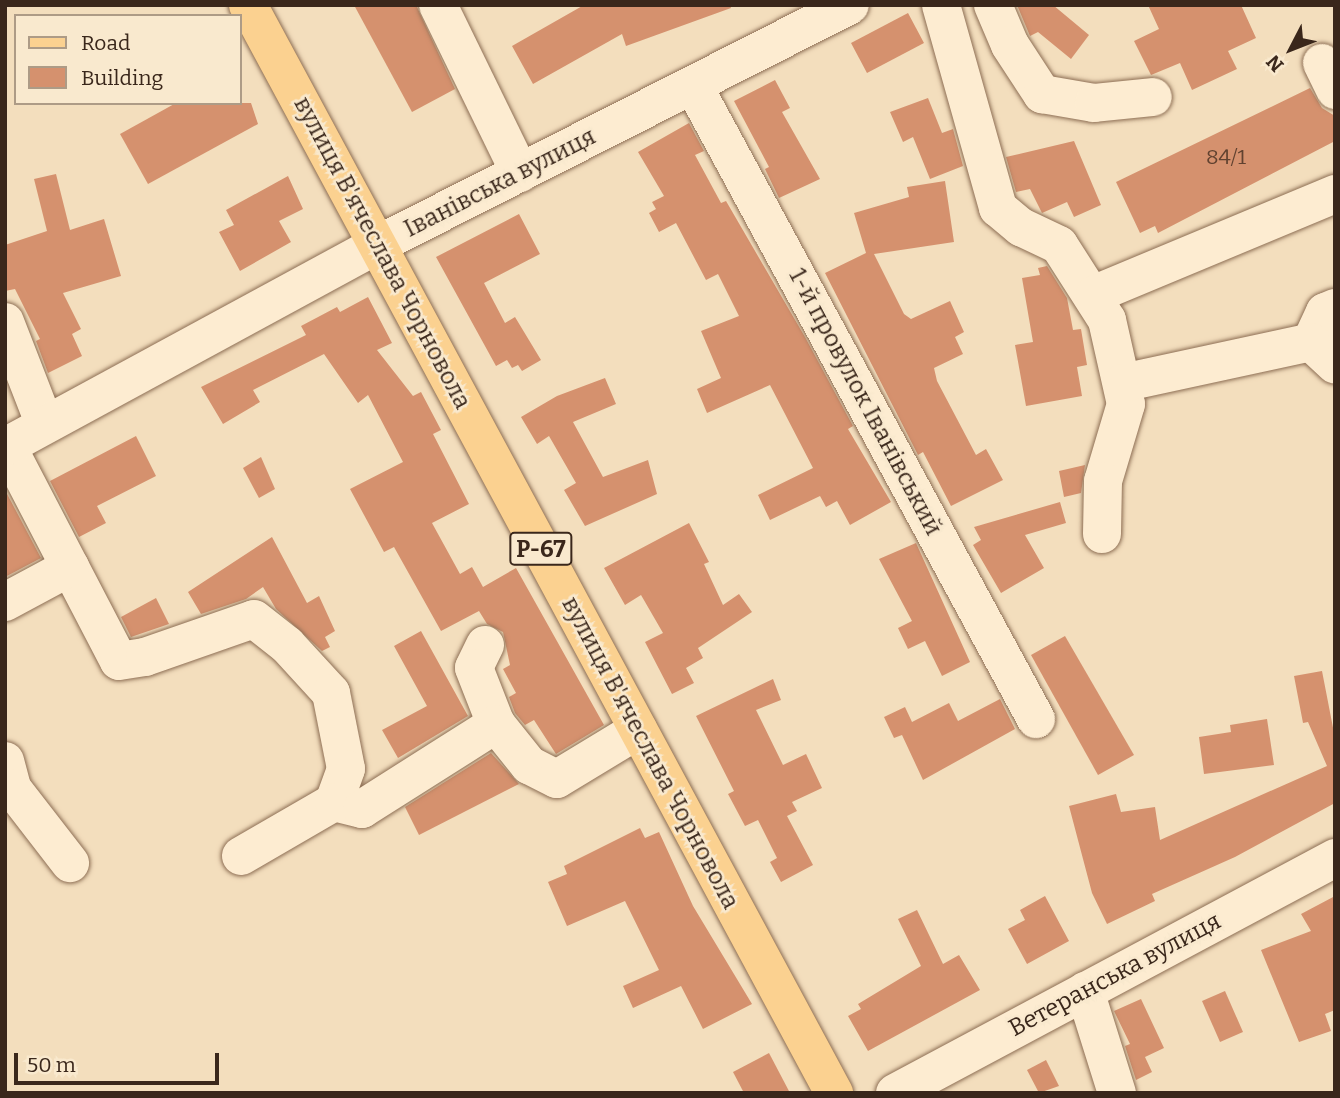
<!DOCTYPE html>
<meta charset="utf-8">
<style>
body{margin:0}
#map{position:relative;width:1340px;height:1098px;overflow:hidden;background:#f3debd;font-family:Bitter,serif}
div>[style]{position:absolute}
.building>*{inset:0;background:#d5916e}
.roads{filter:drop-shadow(0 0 2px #8d6e54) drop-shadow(0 0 2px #8d6e54)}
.minor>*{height:38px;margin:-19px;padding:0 19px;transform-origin:19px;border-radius:19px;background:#fdecd1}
.major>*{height:38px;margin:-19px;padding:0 19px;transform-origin:19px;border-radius:19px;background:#fbd190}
span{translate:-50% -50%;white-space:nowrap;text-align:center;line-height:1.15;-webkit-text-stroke:5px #f9e9ce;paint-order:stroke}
.number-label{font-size:21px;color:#614230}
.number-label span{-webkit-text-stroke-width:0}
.shield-label span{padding:2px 5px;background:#f9e9ce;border:2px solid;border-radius:5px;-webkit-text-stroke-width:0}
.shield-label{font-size:23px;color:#3a271b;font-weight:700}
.street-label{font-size:24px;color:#3a271b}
.frame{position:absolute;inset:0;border:7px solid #3a271b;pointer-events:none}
.legend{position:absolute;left:14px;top:14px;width:228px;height:91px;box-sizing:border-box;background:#f9e9ce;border:2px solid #ad9b86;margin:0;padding:9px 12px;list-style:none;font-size:21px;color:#3a271b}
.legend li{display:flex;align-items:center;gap:14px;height:35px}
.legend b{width:35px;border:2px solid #ad9b86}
.north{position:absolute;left:1256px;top:14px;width:70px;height:70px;-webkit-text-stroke:5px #f9e9ce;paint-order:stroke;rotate:228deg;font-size:19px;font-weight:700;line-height:28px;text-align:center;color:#3a271b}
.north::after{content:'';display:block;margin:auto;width:24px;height:32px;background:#3a271b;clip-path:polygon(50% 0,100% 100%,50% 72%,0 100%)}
.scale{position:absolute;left:14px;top:1053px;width:205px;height:32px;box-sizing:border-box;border:4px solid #3a271b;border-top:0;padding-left:9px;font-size:21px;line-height:24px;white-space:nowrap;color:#3a271b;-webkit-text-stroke:5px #f9e9ce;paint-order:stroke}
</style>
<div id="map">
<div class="building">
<i style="clip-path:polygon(354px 5px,416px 5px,455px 89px,412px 112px)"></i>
<i style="clip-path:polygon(584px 5px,730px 5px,731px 8px,626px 46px,622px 34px,533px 84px,512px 46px)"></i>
<i style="clip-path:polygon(1017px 5px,1053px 5px,1089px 35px,1071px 59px,1038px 32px,1030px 36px)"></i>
<i style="clip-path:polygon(1148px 5px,1241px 5px,1256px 38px,1228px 51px,1237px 69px,1192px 90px,1180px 63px,1151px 75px,1134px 41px,1159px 29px)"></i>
<i style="clip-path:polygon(908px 13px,924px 43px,867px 73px,851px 43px)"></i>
<i style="clip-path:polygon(775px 80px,790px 108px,782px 112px,820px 179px,779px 198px,765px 169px,769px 167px,734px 101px)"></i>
<i style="clip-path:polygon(1310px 88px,1322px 108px,1335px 116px,1335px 141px,1158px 233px,1155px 226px,1140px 233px,1116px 182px)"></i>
<i style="clip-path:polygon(928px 98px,942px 133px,953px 129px,963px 166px,930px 179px,913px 137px,903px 142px,890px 112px)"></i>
<i style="clip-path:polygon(176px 103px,251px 103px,258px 124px,148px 184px,120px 134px)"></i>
<i style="clip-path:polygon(689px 123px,704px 151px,695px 155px,721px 203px,726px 201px,805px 337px,853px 426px,848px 429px,891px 502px,850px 525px,837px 501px,826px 507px,820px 496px,770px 520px,758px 495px,813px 468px,770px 385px,707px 413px,697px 389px,721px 378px,701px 331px,739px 316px,718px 274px,706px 280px,676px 223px,659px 232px,649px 213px,656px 209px,652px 202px,664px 196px,638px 152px)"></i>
<i style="clip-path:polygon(1074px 141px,1101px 205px,1074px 217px,1067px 202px,1042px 213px,1030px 189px,1016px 192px,1006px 157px)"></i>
<i style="clip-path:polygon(56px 174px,70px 230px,104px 219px,121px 276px,63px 293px,81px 329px,72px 334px,82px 356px,48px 373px,36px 341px,40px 339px,15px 289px,5px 291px,5px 245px,47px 231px,34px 179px)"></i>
<i style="clip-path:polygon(288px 176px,303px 209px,279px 221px,291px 242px,240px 271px,219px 232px,234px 225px,226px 210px)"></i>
<i style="clip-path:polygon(945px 181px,954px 242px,874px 254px,904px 314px,911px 319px,950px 301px,964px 332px,955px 337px,963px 354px,934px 368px,937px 381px,976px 455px,986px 449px,1003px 480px,951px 506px,923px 452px,918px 455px,825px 273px,866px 253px,854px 213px,909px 197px,907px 187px)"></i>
<i style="clip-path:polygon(519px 214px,540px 254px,484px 283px,505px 323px,515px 317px,541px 360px,522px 371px,518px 365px,512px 368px,507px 360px,496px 366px,436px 257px)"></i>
<i style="clip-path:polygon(1047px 266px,1067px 298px,1073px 330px,1081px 329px,1087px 365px,1077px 367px,1082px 396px,1026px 406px,1015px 345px,1033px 342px,1022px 278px,1040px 275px,1038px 268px)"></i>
<i style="clip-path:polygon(368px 297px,392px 343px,377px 350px,413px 396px,421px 392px,441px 430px,433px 434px,469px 504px,432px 523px,460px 574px,472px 567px,483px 587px,516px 568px,604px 725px,556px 754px,534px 720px,525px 725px,515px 713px,509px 697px,516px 693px,503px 669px,510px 665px,503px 632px,487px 624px,479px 611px,441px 631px,394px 547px,384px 552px,350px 489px,403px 462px,368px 395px,358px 403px,324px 354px,253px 390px,260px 402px,223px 424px,201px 387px,306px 335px,301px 326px,337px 307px,340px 312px)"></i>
<i style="clip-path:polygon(605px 378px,616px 404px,573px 422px,603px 477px,648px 460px,657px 494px,585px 526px,564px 490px,576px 483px,549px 436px,537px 444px,521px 417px,557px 396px)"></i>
<i style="clip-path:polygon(136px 436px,156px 476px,97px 506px,106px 523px,79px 537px,50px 481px)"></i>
<i style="clip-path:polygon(261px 457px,275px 489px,259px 498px,243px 468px)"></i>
<i style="clip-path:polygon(1085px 465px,1081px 493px,1064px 497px,1059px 471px)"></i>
<i style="clip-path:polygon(5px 490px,41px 558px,5px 577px)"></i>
<i style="clip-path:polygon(1060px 502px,1066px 523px,1025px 535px,1044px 568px,1001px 593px,973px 545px,981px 540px,974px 527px)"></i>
<i style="clip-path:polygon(689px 523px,709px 562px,704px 564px,723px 605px,739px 594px,752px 612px,698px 648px,703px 658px,686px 668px,694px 683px,672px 694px,645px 642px,663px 633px,641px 595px,625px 605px,604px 568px)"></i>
<i style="clip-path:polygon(272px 537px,307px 603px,319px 596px,335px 631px,325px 637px,330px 647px,322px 651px,276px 609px,263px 587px,246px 599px,201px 614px,188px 592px)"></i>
<i style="clip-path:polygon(916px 543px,970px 662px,942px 676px,925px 641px,908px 649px,898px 628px,912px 621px,879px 559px)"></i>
<i style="clip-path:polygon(156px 598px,169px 624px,131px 637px,121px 617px)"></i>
<i style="clip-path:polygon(421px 631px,468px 716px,398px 758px,382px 730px,427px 706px,394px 646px)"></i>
<i style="clip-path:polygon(1065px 636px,1134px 755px,1098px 775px,1031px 655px)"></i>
<i style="clip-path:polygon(1322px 671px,1335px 738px,1335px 803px,1235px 857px,1152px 894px,1155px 901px,1107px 924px,1092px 893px,1069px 806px,1116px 794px,1121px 812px,1155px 807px,1160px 840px,1327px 766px,1308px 722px,1303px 723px,1294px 676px)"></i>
<i style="clip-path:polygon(773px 679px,781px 700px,756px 710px,783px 765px,806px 754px,822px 788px,792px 802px,797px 811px,787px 816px,813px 865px,781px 882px,770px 862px,777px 858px,758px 820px,745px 826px,728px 794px,734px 791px,696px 716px)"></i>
<i style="clip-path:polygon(1000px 699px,1015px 729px,923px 780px,902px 735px,894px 738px,884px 717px,905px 707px,912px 722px,949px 703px,958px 721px)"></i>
<i style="clip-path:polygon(1267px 719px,1274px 765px,1204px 774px,1199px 737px,1231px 732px,1230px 725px)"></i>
<i style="clip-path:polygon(491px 753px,519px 784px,419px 835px,405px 807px)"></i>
<i style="clip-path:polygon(640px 828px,645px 838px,659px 832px,693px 906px,752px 1004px,703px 1029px,681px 986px,633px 1008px,623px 986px,659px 970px,625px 901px,567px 926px,548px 882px,567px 874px,564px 866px)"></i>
<i style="clip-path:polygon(1045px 896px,1069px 941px,1027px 964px,1008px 929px,1025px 920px,1020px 910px)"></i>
<i style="clip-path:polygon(1335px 896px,1335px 1010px,1325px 1014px,1331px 1031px,1299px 1042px,1261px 950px,1311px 931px,1301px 914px)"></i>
<i style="clip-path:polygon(917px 910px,943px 964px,959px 955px,980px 990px,868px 1051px,848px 1016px,861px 1009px,858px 1004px,921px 966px,898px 919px)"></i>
<i style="clip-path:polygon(1225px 991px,1243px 1032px,1220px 1042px,1202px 1001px)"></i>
<i style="clip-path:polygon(1141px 999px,1164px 1048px,1145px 1057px,1152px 1072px,1136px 1080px,1125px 1046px,1130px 1044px,1114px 1011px)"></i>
<i style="clip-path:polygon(769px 1053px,790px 1093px,744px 1093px,733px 1072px)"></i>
<i style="clip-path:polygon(1046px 1060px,1059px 1086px,1039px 1093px,1027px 1070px)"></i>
</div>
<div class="roads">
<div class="minor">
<i style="left:438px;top:5px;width:187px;rotate:64deg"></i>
<i style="left:941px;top:5px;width:211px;rotate:74.3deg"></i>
<i style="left:998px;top:208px;width:30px;rotate:40deg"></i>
<i style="left:1021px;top:227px;width:42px;rotate:25.3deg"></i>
<i style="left:1059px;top:245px;width:89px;rotate:57.4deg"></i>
<i style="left:1107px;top:320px;width:86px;rotate:77.3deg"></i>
<i style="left:1126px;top:404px;width:80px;rotate:106.6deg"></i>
<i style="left:1103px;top:481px;width:53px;rotate:91.1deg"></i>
<i style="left:993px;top:5px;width:43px;rotate:67deg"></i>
<i style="left:1010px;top:45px;width:59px;rotate:56.9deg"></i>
<i style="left:1042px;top:94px;width:53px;rotate:9.8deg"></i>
<i style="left:1094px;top:103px;width:59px;rotate:-5.8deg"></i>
<i style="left:1322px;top:63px;width:30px;rotate:64deg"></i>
<i style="left:693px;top:85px;width:721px;rotate:61.59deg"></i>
<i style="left:1095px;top:294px;width:260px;rotate:-22.6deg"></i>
<i style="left:5px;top:322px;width:110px;rotate:68.8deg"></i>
<i style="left:1311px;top:342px;width:33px;rotate:-65deg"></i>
<i style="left:1325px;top:312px;width:11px;rotate:-22deg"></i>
<i style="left:1311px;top:342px;width:33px;rotate:43deg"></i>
<i style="left:1122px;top:383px;width:193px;rotate:-12.2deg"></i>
<i style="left:7px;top:446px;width:242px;rotate:62.5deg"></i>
<i style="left:119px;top:661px;width:26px;rotate:-9deg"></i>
<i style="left:145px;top:657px;width:115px;rotate:-19.2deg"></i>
<i style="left:254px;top:619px;width:42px;rotate:38.2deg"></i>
<i style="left:287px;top:645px;width:65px;rotate:47.5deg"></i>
<i style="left:331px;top:693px;width:77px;rotate:78.8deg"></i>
<i style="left:346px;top:769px;width:35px;rotate:110deg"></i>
<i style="left:5px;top:447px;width:423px;rotate:-28.5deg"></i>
<i style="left:377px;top:245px;width:530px;rotate:-26.9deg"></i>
<i style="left:5px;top:602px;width:74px;rotate:-28.3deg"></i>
<i style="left:485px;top:645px;width:25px;rotate:116deg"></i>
<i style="left:474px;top:668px;width:60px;rotate:68.6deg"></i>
<i style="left:5px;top:761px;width:28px;rotate:75deg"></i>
<i style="left:12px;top:788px;width:95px;rotate:52.3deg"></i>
<i style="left:241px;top:856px;width:108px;rotate:-30.1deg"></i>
<i style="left:334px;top:802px;width:29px;rotate:14deg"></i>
<i style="left:362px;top:809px;width:159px;rotate:-32.4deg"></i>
<i style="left:496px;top:724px;width:53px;rotate:51.2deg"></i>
<i style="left:529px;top:765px;width:31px;rotate:27deg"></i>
<i style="left:557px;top:779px;width:95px;rotate:-31.2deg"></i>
<i style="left:1085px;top:991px;width:107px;rotate:72.6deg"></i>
<i style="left:895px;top:1093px;width:499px;rotate:-28.1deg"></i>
</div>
<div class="major">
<i style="left:248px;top:5px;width:1236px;rotate:61.69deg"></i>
</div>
</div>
<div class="number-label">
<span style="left:1226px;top:157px">84/1</span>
</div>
<div class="shield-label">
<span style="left:541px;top:549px">Р-67</span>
</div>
<div class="street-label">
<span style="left:500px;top:183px;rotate:-27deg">Іванівська вулиця</span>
<span style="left:382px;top:253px;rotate:62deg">вулиця В'ячеслава Чорновола</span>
<span style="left:865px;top:402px;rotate:62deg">1-й провулок Іванівський</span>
<span style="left:650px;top:753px;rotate:62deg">вулиця В'ячеслава Чорновола</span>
<span style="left:1115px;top:975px;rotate:-28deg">Ветеранська вулиця</span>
</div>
<div class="frame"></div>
<ul class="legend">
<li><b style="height:9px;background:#fbd190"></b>Road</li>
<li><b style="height:19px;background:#d5916e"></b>Building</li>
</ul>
<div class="north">N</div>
<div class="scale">50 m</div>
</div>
